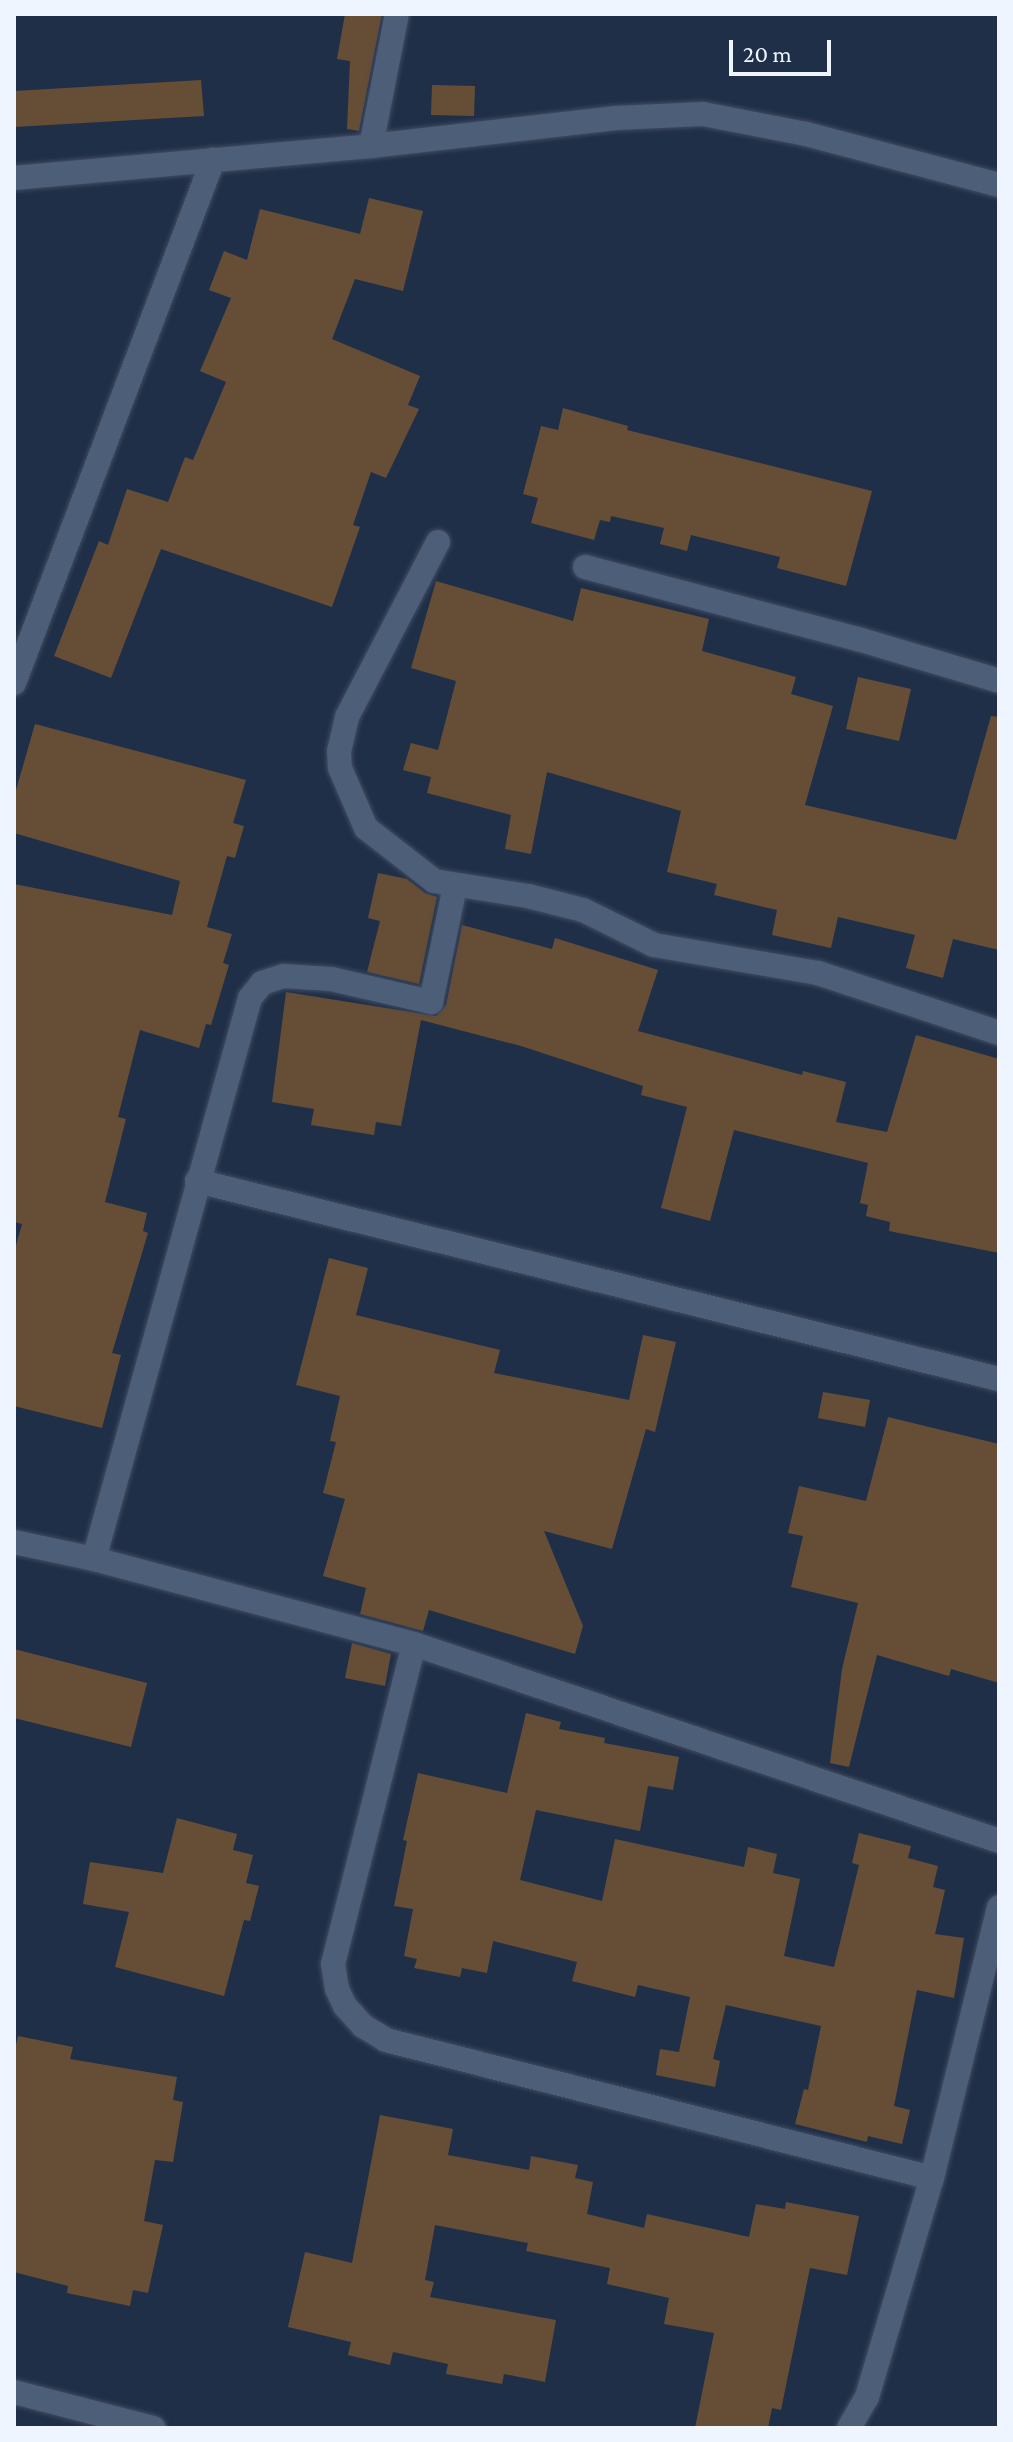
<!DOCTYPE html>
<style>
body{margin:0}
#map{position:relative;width:1013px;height:2442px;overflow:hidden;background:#202f48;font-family:"Crimson Pro",serif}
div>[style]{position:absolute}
.building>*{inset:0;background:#664e36}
.roads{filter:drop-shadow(0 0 2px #404c60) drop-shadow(0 0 2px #404c60)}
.minor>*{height:24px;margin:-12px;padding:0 12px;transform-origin:12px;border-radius:12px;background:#4d5e79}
span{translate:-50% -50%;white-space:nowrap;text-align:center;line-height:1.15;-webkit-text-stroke:8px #202f48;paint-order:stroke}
.frame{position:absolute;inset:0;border:16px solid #eff5ff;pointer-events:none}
.scale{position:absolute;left:729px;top:40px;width:102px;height:36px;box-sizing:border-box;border:4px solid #eff5ff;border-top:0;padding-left:10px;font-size:24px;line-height:28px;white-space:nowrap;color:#eff5ff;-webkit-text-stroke:6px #202f48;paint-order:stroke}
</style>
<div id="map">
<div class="building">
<i style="clip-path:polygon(345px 14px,382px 14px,359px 131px,347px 129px,350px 61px,337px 59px)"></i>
<i style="clip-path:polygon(201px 80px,204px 116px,14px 127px,14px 91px)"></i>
<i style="clip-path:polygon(432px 85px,475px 86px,474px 116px,431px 115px)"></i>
<i style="clip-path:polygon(369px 198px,423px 211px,403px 291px,355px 279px,332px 339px,420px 376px,408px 405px,419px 409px,386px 478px,371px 472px,353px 525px,360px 527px,332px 607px,161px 549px,111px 678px,54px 656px,99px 541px,108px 545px,127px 489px,168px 502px,185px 457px,193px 460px,226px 382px,200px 371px,231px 298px,209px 290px,224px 251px,247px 260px,260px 209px,360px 234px)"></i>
<i style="clip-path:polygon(563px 408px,628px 426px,627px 430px,872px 491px,846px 586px,777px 568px,780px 557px,691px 535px,687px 551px,660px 544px,664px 528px,611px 516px,610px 522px,600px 520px,594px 540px,531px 523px,538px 498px,523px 494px,541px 426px,558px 430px)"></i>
<i style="clip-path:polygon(436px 581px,573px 621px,581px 588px,709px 619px,702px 651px,796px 677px,791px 694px,833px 706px,805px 805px,956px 840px,991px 716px,999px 717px,999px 950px,953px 939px,943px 978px,906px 968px,915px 935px,838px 917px,831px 948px,772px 935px,777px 910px,714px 895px,717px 884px,667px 872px,681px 811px,547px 772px,531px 854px,505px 849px,511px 815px,427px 793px,431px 777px,403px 770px,411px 743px,438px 750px,456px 681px,411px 668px)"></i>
<i style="clip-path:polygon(858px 677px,911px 689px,899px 741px,846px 729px)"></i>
<i style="clip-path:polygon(35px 724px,246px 780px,233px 823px,244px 826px,235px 858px,227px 856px,207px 927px,232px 934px,223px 963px,229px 965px,211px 1025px,206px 1024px,199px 1048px,140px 1030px,118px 1117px,126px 1119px,105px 1202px,147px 1213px,143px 1231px,148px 1233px,112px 1353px,121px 1355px,102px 1428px,14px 1406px,14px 1253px,22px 1224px,14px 1222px,14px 884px,172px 915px,180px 881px,14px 833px,14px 797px)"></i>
<i style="clip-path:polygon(378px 873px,407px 879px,425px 893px,437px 897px,419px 984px,367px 972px,380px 921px,368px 918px)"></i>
<i style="clip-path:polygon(462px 925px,552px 949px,555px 938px,658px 970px,638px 1031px,802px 1075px,803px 1071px,846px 1082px,836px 1122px,887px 1132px,916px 1035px,999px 1059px,999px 1253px,889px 1231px,890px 1222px,866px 1216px,868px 1205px,860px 1203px,868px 1163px,734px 1130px,710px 1221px,661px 1208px,687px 1107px,641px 1095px,643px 1086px,521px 1046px,421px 1020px,401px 1126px,376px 1122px,374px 1135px,311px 1125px,314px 1109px,272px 1102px,286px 992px,436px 1016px,446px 1005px)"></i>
<i style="clip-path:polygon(329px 1258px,368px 1268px,356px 1315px,500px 1350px,494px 1373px,629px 1400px,643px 1335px,676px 1342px,655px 1432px,646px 1429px,612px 1549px,544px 1531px,583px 1626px,575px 1654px,429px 1610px,423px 1631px,360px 1614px,366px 1588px,323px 1576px,345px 1499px,323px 1493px,336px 1442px,330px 1441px,340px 1396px,296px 1385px)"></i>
<i style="clip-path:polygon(823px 1392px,870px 1400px,865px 1427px,818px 1418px)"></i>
<i style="clip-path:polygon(888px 1417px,999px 1444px,999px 1683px,951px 1669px,949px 1676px,877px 1655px,849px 1767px,830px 1763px,842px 1669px,858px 1603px,791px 1587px,803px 1536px,788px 1533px,799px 1486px,866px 1501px)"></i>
<i style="clip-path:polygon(352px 1643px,391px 1654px,385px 1686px,345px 1678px)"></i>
<i style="clip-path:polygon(14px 1649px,147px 1683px,131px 1747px,14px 1718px)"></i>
<i style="clip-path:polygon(526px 1713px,561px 1722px,559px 1729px,605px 1738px,604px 1743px,679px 1757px,673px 1790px,648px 1786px,640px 1831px,536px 1810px,520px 1880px,602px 1901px,615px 1839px,744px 1867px,748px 1847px,777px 1854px,773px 1873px,800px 1879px,784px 1956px,834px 1967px,859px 1865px,852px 1863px,859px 1833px,911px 1846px,908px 1858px,938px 1866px,933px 1887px,945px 1890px,935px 1934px,964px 1938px,954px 1998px,917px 1990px,894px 2106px,910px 2110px,902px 2144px,868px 2136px,867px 2142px,795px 2124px,804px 2089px,808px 2090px,821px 2026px,726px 2005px,713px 2059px,720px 2061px,715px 2087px,656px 2075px,660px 2049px,679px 2052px,690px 1997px,638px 1985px,635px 1997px,572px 1981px,577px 1962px,493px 1941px,487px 1973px,462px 1968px,460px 1977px,414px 1968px,417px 1959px,404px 1956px,413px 1909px,394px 1906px,407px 1841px,403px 1840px,418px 1773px,507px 1793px)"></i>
<i style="clip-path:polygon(177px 1818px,237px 1834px,233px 1850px,253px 1855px,246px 1883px,259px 1886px,250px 1921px,244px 1920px,224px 1996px,115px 1967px,129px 1912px,83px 1904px,90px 1862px,163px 1873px)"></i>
<i style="clip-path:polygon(18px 2036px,73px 2047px,70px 2059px,177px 2077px,173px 2100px,183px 2102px,173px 2162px,155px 2160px,144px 2221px,163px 2225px,148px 2293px,133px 2290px,130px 2306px,67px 2293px,68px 2286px,14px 2272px,14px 2054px)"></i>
<i style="clip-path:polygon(380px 2115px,453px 2129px,448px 2155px,529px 2170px,531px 2156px,578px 2165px,575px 2178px,593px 2182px,587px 2214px,644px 2228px,647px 2214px,749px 2237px,756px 2204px,785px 2209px,786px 2202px,859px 2216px,847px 2275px,810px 2268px,781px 2410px,772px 2408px,768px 2428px,695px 2428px,714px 2333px,664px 2324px,669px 2298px,607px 2284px,610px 2268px,526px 2251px,528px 2243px,435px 2225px,425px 2280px,434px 2282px,430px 2297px,556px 2320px,545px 2382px,504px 2374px,502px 2384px,446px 2374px,448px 2364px,393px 2352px,390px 2365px,348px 2355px,351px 2342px,288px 2327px,305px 2252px,352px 2263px)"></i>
</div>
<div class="roads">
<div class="minor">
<i style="left:371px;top:146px;width:135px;rotate:-78.9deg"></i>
<i style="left:14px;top:178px;width:358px;rotate:-5.1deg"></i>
<i style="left:371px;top:146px;width:247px;rotate:-6.5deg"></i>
<i style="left:616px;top:118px;width:87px;rotate:-2.6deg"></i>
<i style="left:703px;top:114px;width:105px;rotate:11deg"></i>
<i style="left:806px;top:134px;width:200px;rotate:14.8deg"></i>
<i style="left:438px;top:542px;width:197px;rotate:117.5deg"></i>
<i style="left:347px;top:717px;width:35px;rotate:103deg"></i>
<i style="left:339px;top:751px;width:17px;rotate:87deg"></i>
<i style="left:340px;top:768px;width:65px;rotate:66.6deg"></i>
<i style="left:366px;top:828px;width:86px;rotate:37.9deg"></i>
<i style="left:434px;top:881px;width:95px;rotate:9.1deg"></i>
<i style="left:528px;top:896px;width:57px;rotate:14.3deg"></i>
<i style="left:583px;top:910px;width:79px;rotate:26.2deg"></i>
<i style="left:654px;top:945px;width:166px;rotate:9.7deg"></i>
<i style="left:818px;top:973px;width:191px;rotate:18.3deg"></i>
<i style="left:585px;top:567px;width:285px;rotate:14.8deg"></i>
<i style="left:861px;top:640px;width:144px;rotate:16.5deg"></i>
<i style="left:14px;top:683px;width:560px;rotate:-69.17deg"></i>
<i style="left:197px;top:1181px;width:826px;rotate:13.87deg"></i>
<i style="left:14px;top:1542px;width:82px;rotate:12deg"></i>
<i style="left:94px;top:1559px;width:331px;rotate:14.9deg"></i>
<i style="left:414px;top:1644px;width:617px;rotate:18.61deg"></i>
<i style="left:94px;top:1559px;width:582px;rotate:-74.46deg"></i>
<i style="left:250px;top:998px;width:19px;rotate:-51deg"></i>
<i style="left:262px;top:983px;width:22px;rotate:-18deg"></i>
<i style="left:283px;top:976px;width:48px;rotate:3.6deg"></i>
<i style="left:331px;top:979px;width:103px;rotate:13deg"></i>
<i style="left:431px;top:1002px;width:118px;rotate:-78.3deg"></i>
<i style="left:414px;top:1644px;width:330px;rotate:104.2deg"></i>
<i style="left:333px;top:1964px;width:25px;rotate:81deg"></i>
<i style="left:337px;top:1989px;width:19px;rotate:65deg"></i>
<i style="left:345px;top:2006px;width:27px;rotate:48deg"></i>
<i style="left:363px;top:2026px;width:27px;rotate:31deg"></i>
<i style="left:386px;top:2040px;width:563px;rotate:14.18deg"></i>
<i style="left:14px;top:2392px;width:144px;rotate:14.5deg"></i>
<i style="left:849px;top:2428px;width:36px;rotate:-60deg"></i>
<i style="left:867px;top:2397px;width:228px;rotate:-73.5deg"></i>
<i style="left:932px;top:2178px;width:279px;rotate:-76.1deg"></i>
</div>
</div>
<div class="frame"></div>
<div class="scale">20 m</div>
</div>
